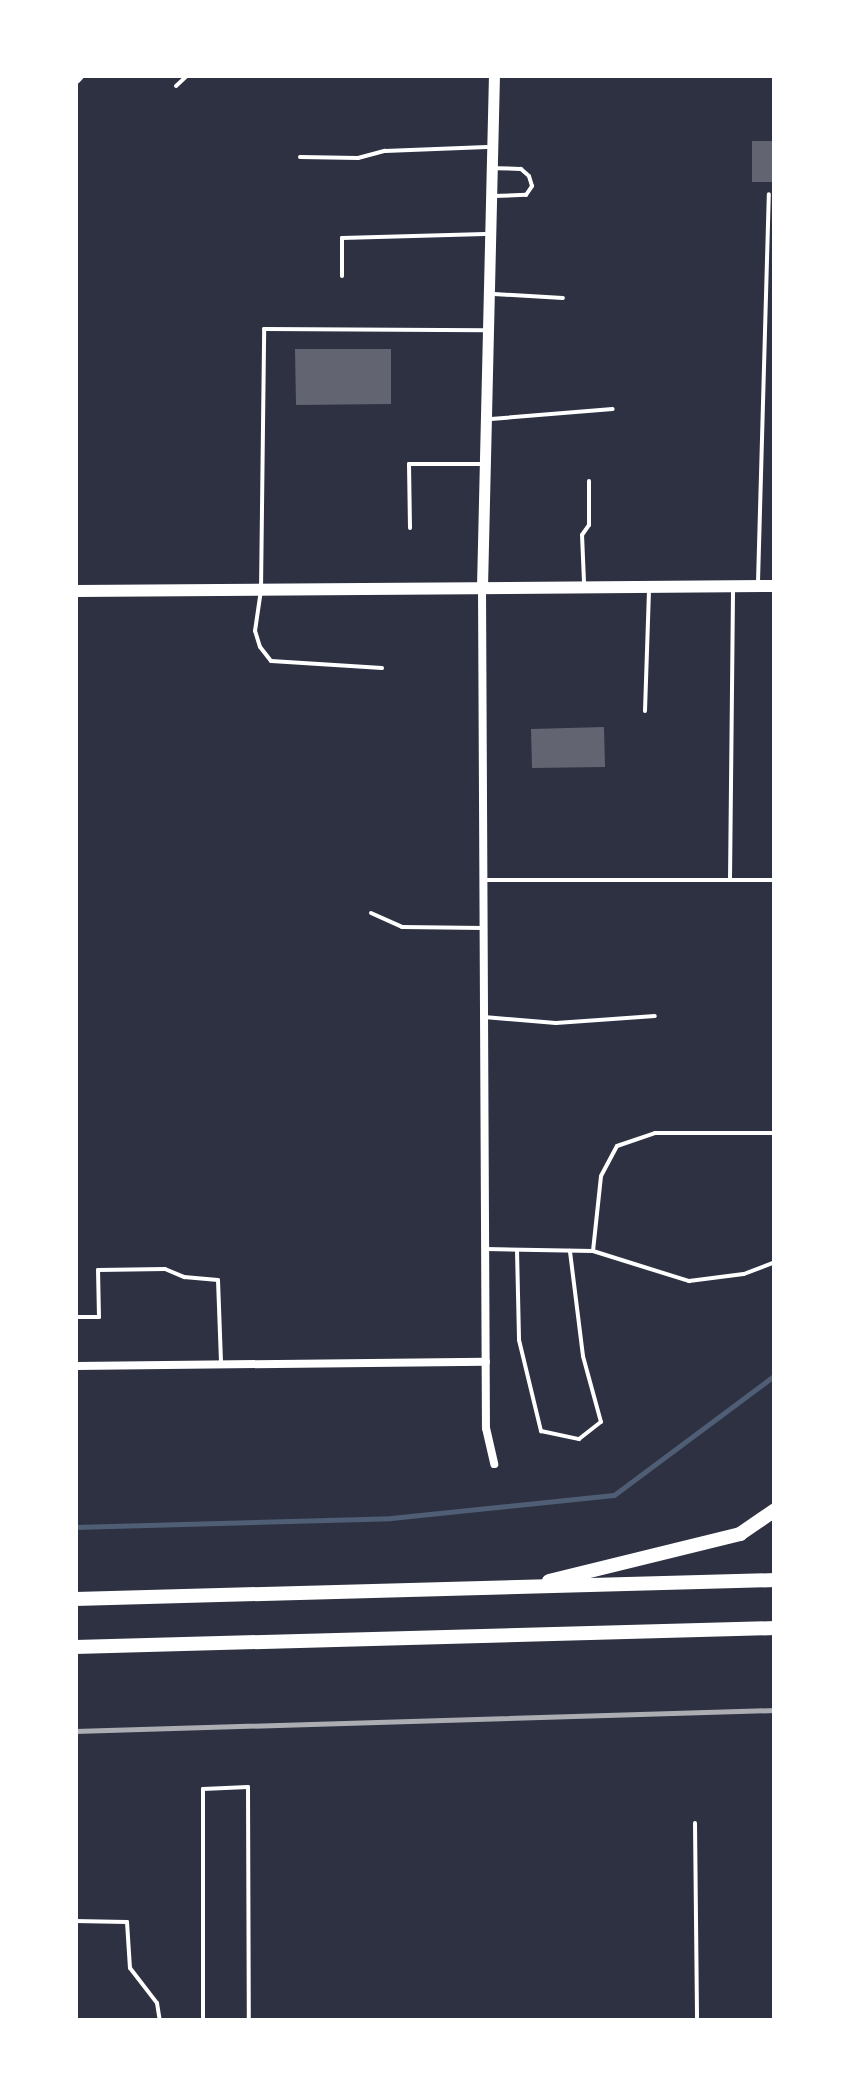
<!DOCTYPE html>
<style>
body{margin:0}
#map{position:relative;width:850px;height:2096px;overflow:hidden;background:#2d3142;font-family:"Noto Sans",sans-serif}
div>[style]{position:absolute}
.stream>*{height:5px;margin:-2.5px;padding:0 2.5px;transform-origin:2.5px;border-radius:2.5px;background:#4f5d75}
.building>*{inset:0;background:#626471}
.service>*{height:4px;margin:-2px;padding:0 2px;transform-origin:2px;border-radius:2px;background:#fff}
.minor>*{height:8px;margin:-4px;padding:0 4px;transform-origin:4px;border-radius:4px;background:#fff}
.secondary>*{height:11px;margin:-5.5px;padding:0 5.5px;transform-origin:5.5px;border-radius:5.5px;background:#fff}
.primary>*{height:12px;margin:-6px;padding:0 6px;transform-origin:6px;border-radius:6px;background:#fff}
.motorway>*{height:14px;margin:-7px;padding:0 7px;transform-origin:7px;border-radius:7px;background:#fff}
.rail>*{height:5px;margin:-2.5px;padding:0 2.5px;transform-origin:2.5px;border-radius:2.5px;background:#abadb3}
span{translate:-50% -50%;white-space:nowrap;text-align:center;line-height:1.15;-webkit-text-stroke:10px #fff;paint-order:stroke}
.frame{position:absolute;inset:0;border:78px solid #fff;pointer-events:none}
</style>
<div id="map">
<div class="stream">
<i style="left:75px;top:1527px;width:316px;rotate:-1.6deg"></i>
<i style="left:391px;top:1518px;width:224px;rotate:-5.9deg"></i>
<i style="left:614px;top:1495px;width:201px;rotate:-36.7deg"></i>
</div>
<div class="building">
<i style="clip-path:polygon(752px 141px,775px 141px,775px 182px,752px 182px)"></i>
<i style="clip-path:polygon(295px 349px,391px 349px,391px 404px,296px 405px)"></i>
<i style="clip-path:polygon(604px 727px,605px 767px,532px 768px,531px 729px)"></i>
</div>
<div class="service">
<i style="left:176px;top:86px;width:16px;rotate:-43deg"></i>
<i style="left:300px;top:157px;width:58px;rotate:1deg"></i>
<i style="left:358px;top:158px;width:28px;rotate:-15deg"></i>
<i style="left:385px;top:151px;width:102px;rotate:-2.2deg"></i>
<i style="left:493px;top:196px;width:33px;rotate:-2deg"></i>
<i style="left:526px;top:195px;width:11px;rotate:-56deg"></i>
<i style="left:532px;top:186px;width:10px;rotate:-107deg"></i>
<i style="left:529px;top:176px;width:11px;rotate:-139deg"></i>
<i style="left:521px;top:169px;width:24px;rotate:-178deg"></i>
<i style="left:342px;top:276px;width:38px;rotate:-90deg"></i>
<i style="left:342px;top:238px;width:143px;rotate:-1.6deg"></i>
<i style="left:494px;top:294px;width:69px;rotate:3.3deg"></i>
<i style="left:491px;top:419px;width:122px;rotate:-4.7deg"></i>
<i style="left:410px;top:528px;width:64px;rotate:-90.9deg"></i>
<i style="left:409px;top:464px;width:71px"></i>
<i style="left:584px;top:582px;width:47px;rotate:-92.4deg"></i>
<i style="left:582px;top:535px;width:12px;rotate:-55deg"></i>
<i style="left:589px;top:525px;width:44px;rotate:-90deg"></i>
<i style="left:758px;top:582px;width:388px;rotate:-88.4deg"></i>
<i style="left:382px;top:668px;width:111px;rotate:-176.4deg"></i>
<i style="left:271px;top:661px;width:18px;rotate:-128deg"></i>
<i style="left:260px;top:647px;width:17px;rotate:-107deg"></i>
<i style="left:255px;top:631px;width:41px;rotate:-81.7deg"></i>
<i style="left:261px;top:590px;width:261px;rotate:-89.3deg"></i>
<i style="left:264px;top:329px;width:222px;rotate:0.3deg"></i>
<i style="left:645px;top:711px;width:119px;rotate:-88.1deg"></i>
<i style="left:484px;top:880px;width:291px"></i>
<i style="left:730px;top:880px;width:289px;rotate:-89.4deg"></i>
<i style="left:371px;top:913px;width:34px;rotate:24deg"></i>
<i style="left:402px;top:927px;width:81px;rotate:0.7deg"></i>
<i style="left:484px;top:1017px;width:72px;rotate:4.8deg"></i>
<i style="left:556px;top:1023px;width:99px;rotate:-4deg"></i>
<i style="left:486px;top:1249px;width:107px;rotate:1.1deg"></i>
<i style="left:593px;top:1251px;width:101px;rotate:17.4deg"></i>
<i style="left:689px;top:1281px;width:55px;rotate:-7.3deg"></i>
<i style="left:744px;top:1274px;width:33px;rotate:-21deg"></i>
<i style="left:517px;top:1250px;width:90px;rotate:88.7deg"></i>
<i style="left:519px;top:1340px;width:94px;rotate:76.4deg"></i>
<i style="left:541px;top:1431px;width:39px;rotate:12deg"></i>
<i style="left:579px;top:1439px;width:28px;rotate:-38deg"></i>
<i style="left:601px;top:1422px;width:68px;rotate:-105.3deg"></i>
<i style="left:583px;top:1356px;width:106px;rotate:-97.1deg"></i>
<i style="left:593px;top:1251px;width:75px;rotate:-83.9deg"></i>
<i style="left:601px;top:1176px;width:34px;rotate:-62deg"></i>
<i style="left:617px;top:1146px;width:40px;rotate:-18.9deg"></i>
<i style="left:655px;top:1133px;width:120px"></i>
<i style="left:75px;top:1317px;width:24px"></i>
<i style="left:99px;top:1317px;width:47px;rotate:-91.2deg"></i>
<i style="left:98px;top:1270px;width:67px;rotate:-0.9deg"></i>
<i style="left:165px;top:1269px;width:21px;rotate:23deg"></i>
<i style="left:184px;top:1277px;width:34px;rotate:5deg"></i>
<i style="left:218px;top:1280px;width:81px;rotate:87.9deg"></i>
<i style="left:695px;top:1823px;width:198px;rotate:89.4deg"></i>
<i style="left:75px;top:1921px;width:52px;rotate:1.1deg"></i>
<i style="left:127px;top:1922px;width:46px;rotate:86.3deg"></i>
<i style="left:130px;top:1968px;width:44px;rotate:52.4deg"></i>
<i style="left:157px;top:2003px;width:18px;rotate:81deg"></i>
<i style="left:203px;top:2021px;width:232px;rotate:-90deg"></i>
<i style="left:203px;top:1789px;width:45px;rotate:-2.5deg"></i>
<i style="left:248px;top:1787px;width:234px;rotate:89.8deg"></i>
</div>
<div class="minor">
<i style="left:482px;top:587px;width:841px;rotate:89.73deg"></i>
<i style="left:486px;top:1428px;width:37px;rotate:77deg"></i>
<i style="left:75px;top:1366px;width:411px;rotate:-0.6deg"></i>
</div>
<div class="secondary">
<i style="left:75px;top:78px;width:4px;rotate:-45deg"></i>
<i style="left:482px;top:587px;width:512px;rotate:-88.66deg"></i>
</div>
<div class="primary">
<i style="left:75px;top:591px;width:700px;rotate:-0.41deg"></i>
</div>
<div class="motorway">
<i style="left:549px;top:1581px;width:197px;rotate:-13.8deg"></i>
<i style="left:740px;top:1534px;width:42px;rotate:-34.4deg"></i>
<i style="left:75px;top:1599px;width:700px;rotate:-1.55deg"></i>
<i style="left:75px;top:1647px;width:700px;rotate:-1.55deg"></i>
</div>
<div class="rail">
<i style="left:75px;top:1731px;width:700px;rotate:-1.72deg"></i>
</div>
<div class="frame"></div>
</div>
